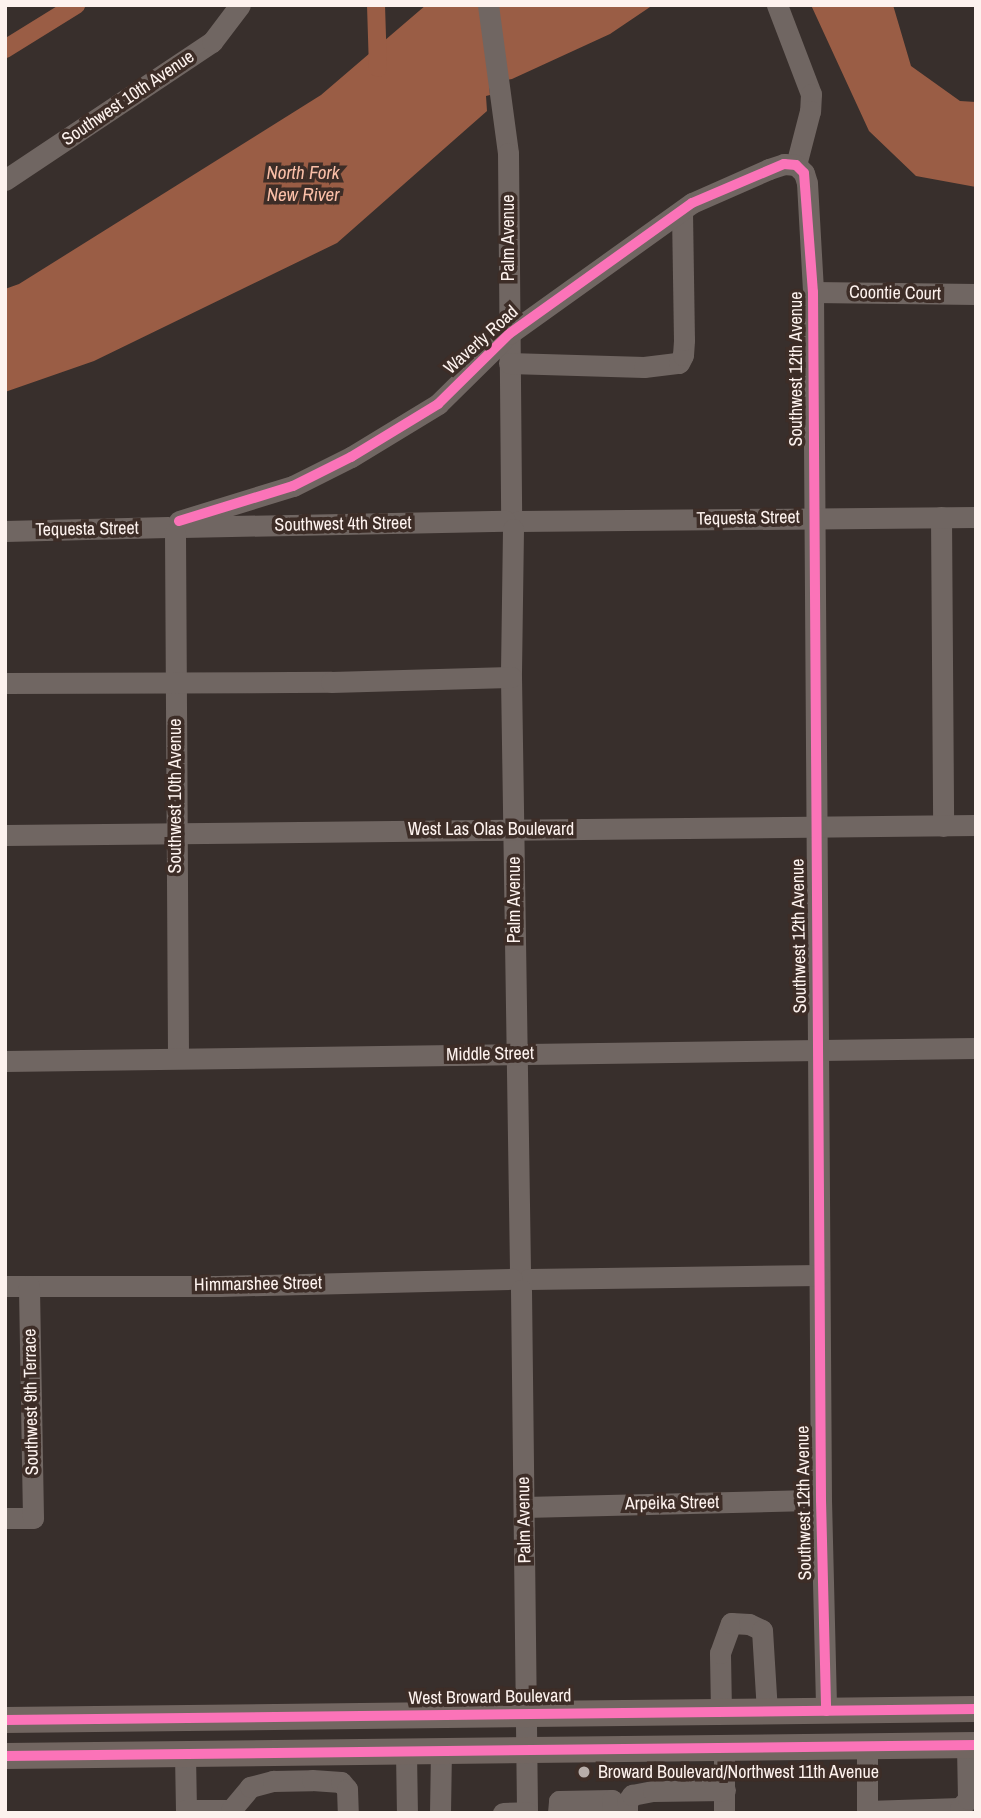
<!DOCTYPE html>
<style>
body{margin:0}
#map{position:relative;width:981px;height:1818px;overflow:hidden;background:#382f2c;font-family:"Archivo Narrow",sans-serif}
div>[style]{position:absolute}
.water>*{inset:0;background:#9a5d45}
.canal>*{height:18px;margin:-9px;padding:0 9px;transform-origin:9px;border-radius:9px;background:#9a5d45}
.minor>*{height:21px;margin:-10.5px;padding:0 10.5px;transform-origin:10.5px;border-radius:10.5px;background:#706662}
.major>*{height:26px;margin:-13px;padding:0 13px;transform-origin:13px;border-radius:13px;background:#726661}
.cycleway>*{height:10px;margin:-5px;padding:0 5px;transform-origin:5px;border-radius:5px;background:#fb73b8}
.dots>*{width:19px;height:19px;translate:-50% -50%;box-sizing:border-box;border:4px solid #3d2d27;border-radius:50%}
span{translate:-50% -50%;white-space:nowrap;text-align:center;line-height:1.15;-webkit-text-stroke:7px #3d2d27;paint-order:stroke}
.street-label{font-size:18px;color:#fdf2ee}
.poi-label{font-size:18px;color:#fdf2ee}
.left{translate:0 -50%;text-align:left}
.water-label{font-size:19px;color:#fabfa8;font-style:italic}
.frame{position:absolute;inset:0;border:7px solid #fdf2ee;pointer-events:none}
</style>
<div id="map">
<div class="water">
<i style="clip-path:polygon(426px 5px,653px 5px,610px 34px,512px 79px,489px 83px,490px 95px,486px 96px,487px 111px,337px 243px,94px 361px,5px 392px,5px 289px,19px 284px,321px 95px)"></i>
<i style="clip-path:polygon(811px 5px,893px 5px,911px 66px,960px 101px,976px 102px,976px 187px,916px 176px,869px 131px)"></i>
</div>
<div class="canal">
<i style="left:376px;top:5px;width:63px;rotate:88.2deg"></i>
<i style="left:5px;top:49px;width:84px;rotate:-31.8deg"></i>
</div>
<div class="minor">
<i style="left:488px;top:5px;width:149px;rotate:82.3deg"></i>
<i style="left:508px;top:153px;width:362px;rotate:89.5deg"></i>
<i style="left:777px;top:5px;width:95px;rotate:69.1deg"></i>
<i style="left:811px;top:94px;width:17px;rotate:93deg"></i>
<i style="left:810px;top:111px;width:56px;rotate:104.5deg"></i>
<i style="left:796px;top:165px;width:11px;rotate:45deg"></i>
<i style="left:804px;top:173px;width:10px;rotate:73deg"></i>
<i style="left:807px;top:183px;width:109px;rotate:86.8deg"></i>
<i style="left:813px;top:292px;width:1208px;rotate:89.62deg"></i>
<i style="left:821px;top:1500px;width:211px;rotate:88.6deg"></i>
<i style="left:5px;top:180px;width:249px;rotate:-33.7deg"></i>
<i style="left:212px;top:42px;width:46px;rotate:-52.9deg"></i>
<i style="left:813px;top:292px;width:163px;rotate:0.7deg"></i>
<i style="left:509px;top:363px;width:135px;rotate:1.7deg"></i>
<i style="left:644px;top:367px;width:35px;rotate:-7deg"></i>
<i style="left:679px;top:363px;width:9px;rotate:-63deg"></i>
<i style="left:683px;top:355px;width:15px;rotate:-86deg"></i>
<i style="left:684px;top:340px;width:129px;rotate:-90.9deg"></i>
<i style="left:941px;top:517px;width:309px;rotate:89.6deg"></i>
<i style="left:179px;top:521px;width:119px;rotate:-17.1deg"></i>
<i style="left:293px;top:486px;width:65px;rotate:-26.6deg"></i>
<i style="left:351px;top:457px;width:102px;rotate:-31.3deg"></i>
<i style="left:438px;top:404px;width:100px;rotate:-44.6deg"></i>
<i style="left:509px;top:334px;width:225px;rotate:-35.6deg"></i>
<i style="left:692px;top:203px;width:84px;rotate:-23.8deg"></i>
<i style="left:769px;top:169px;width:16px;rotate:-18deg"></i>
<i style="left:784px;top:164px;width:12px;rotate:5deg"></i>
<i style="left:519px;top:521px;width:457px;rotate:-0.5deg"></i>
<i style="left:182px;top:527px;width:323px;rotate:-1.1deg"></i>
<i style="left:513px;top:529px;width:148px;rotate:90.8deg"></i>
<i style="left:511px;top:677px;width:595px;rotate:89.13deg"></i>
<i style="left:5px;top:531px;width:163px;rotate:-1.4deg"></i>
<i style="left:175px;top:533px;width:525px;rotate:89.67deg"></i>
<i style="left:5px;top:683px;width:326px;rotate:-0.2deg"></i>
<i style="left:331px;top:682px;width:180px;rotate:-1.6deg"></i>
<i style="left:5px;top:835px;width:971px;rotate:-0.59deg"></i>
<i style="left:5px;top:1061px;width:971px;rotate:-0.77deg"></i>
<i style="left:529px;top:1279px;width:290px;rotate:-0.8deg"></i>
<i style="left:5px;top:1286px;width:214px"></i>
<i style="left:219px;top:1286px;width:293px;rotate:-1.4deg"></i>
<i style="left:521px;top:1290px;width:523px;rotate:89.34deg"></i>
<i style="left:524px;top:1507px;width:297px;rotate:-1.4deg"></i>
<i style="left:5px;top:1518px;width:28px"></i>
<i style="left:33px;top:1518px;width:232px;rotate:-91deg"></i>
<i style="left:721px;top:1712px;width:59px;rotate:-91deg"></i>
<i style="left:720px;top:1653px;width:32px;rotate:-70deg"></i>
<i style="left:731px;top:1623px;width:18px;rotate:3deg"></i>
<i style="left:749px;top:1624px;width:14px;rotate:25deg"></i>
<i style="left:762px;top:1630px;width:81px;rotate:86.5deg"></i>
<i style="left:724px;top:1748px;width:65px;rotate:90deg"></i>
<i style="left:406px;top:1752px;width:61px;rotate:89.1deg"></i>
<i style="left:185px;top:1754px;width:59px;rotate:89deg"></i>
<i style="left:186px;top:1810px;width:45px"></i>
<i style="left:231px;top:1810px;width:30px;rotate:-50deg"></i>
<i style="left:250px;top:1787px;width:24px;rotate:-15deg"></i>
<i style="left:273px;top:1781px;width:39px;rotate:-1deg"></i>
<i style="left:312px;top:1780px;width:29px;rotate:4deg"></i>
<i style="left:341px;top:1782px;width:9px;rotate:49deg"></i>
<i style="left:347px;top:1789px;width:24px;rotate:88deg"></i>
<i style="left:867px;top:1811px;width:93px;rotate:-1.8deg"></i>
<i style="left:960px;top:1808px;width:12px;rotate:-48deg"></i>
<i style="left:968px;top:1799px;width:54px;rotate:-91.1deg"></i>
<i style="left:440px;top:1813px;width:62px;rotate:-89.1deg"></i>
<i style="left:503px;top:1813px;width:24px;rotate:-2deg"></i>
<i style="left:558px;top:1813px;width:12px;rotate:-85deg"></i>
<i style="left:559px;top:1801px;width:53px;rotate:-1.1deg"></i>
<i style="left:612px;top:1800px;width:13px;rotate:86deg"></i>
<i style="left:627px;top:1813px;width:11px;rotate:-90deg"></i>
<i style="left:627px;top:1802px;width:9px;rotate:-54deg"></i>
<i style="left:632px;top:1795px;width:21px;rotate:-11deg"></i>
<i style="left:653px;top:1791px;width:72px;rotate:-0.8deg"></i>
<i style="left:867px;top:1813px;width:66px;rotate:-90deg"></i>
</div>
<div class="major">
<i style="left:5px;top:1720px;width:971px;rotate:-0.65deg"></i>
<i style="left:5px;top:1756px;width:971px;rotate:-0.65deg"></i>
</div>
<div class="cycleway">
<i style="left:179px;top:521px;width:119px;rotate:-17.1deg"></i>
<i style="left:293px;top:486px;width:65px;rotate:-26.6deg"></i>
<i style="left:351px;top:457px;width:102px;rotate:-31.3deg"></i>
<i style="left:438px;top:404px;width:100px;rotate:-44.6deg"></i>
<i style="left:509px;top:334px;width:225px;rotate:-35.6deg"></i>
<i style="left:692px;top:203px;width:100px;rotate:-23deg"></i>
<i style="left:784px;top:164px;width:12px;rotate:5deg"></i>
<i style="left:796px;top:165px;width:11px;rotate:45deg"></i>
<i style="left:804px;top:173px;width:119px;rotate:85.7deg"></i>
<i style="left:813px;top:292px;width:1208px;rotate:89.62deg"></i>
<i style="left:821px;top:1500px;width:211px;rotate:88.6deg"></i>
<i style="left:5px;top:1720px;width:971px;rotate:-0.65deg"></i>
<i style="left:5px;top:1756px;width:971px;rotate:-0.65deg"></i>
</div>
<div class="dots">
<i style="left:584px;top:1772px;background:#b8aeaa"></i>
</div>
<div class="street-label">
<span style="left:128px;top:98px;rotate:-34deg">Southwest 10th Avenue</span>
<span style="left:508px;top:238px;rotate:-90deg">Palm Avenue</span>
<span style="left:895px;top:293px;rotate:1deg">Coontie Court</span>
<span style="left:481px;top:340px;rotate:-42deg">Waverly Road</span>
<span style="left:796px;top:369px;rotate:-90deg">Southwest 12th Avenue</span>
<span style="left:748px;top:518px;rotate:-1deg">Tequesta Street</span>
<span style="left:343px;top:524px;rotate:-1deg">Southwest 4th Street</span>
<span style="left:87px;top:529px;rotate:-1deg">Tequesta Street</span>
<span style="left:175px;top:796px;rotate:-90deg">Southwest 10th Avenue</span>
<span style="left:491px;top:829px">West Las Olas Boulevard</span>
<span style="left:514px;top:900px;rotate:-90deg">Palm Avenue</span>
<span style="left:799px;top:936px;rotate:-91deg">Southwest 12th Avenue</span>
<span style="left:490px;top:1054px;rotate:-1deg">Middle Street</span>
<span style="left:258px;top:1284px;rotate:-1deg">Himmarshee Street</span>
<span style="left:31px;top:1402px;rotate:-91deg">Southwest 9th Terrace</span>
<span style="left:672px;top:1503px;rotate:-1deg">Arpeika Street</span>
<span style="left:804px;top:1503px;rotate:-91deg">Southwest 12th Avenue</span>
<span style="left:524px;top:1520px;rotate:-91deg">Palm Avenue</span>
<span style="left:490px;top:1697px;rotate:-1deg">West Broward Boulevard</span>
</div>
<div class="poi-label">
<span class="left" style="left:598px;top:1772px">Broward Boulevard/Northwest 11th Avenue</span>
</div>
<div class="water-label">
<span style="left:303px;top:184px">North Fork<br>New River</span>
</div>
<div class="frame"></div>
</div>
